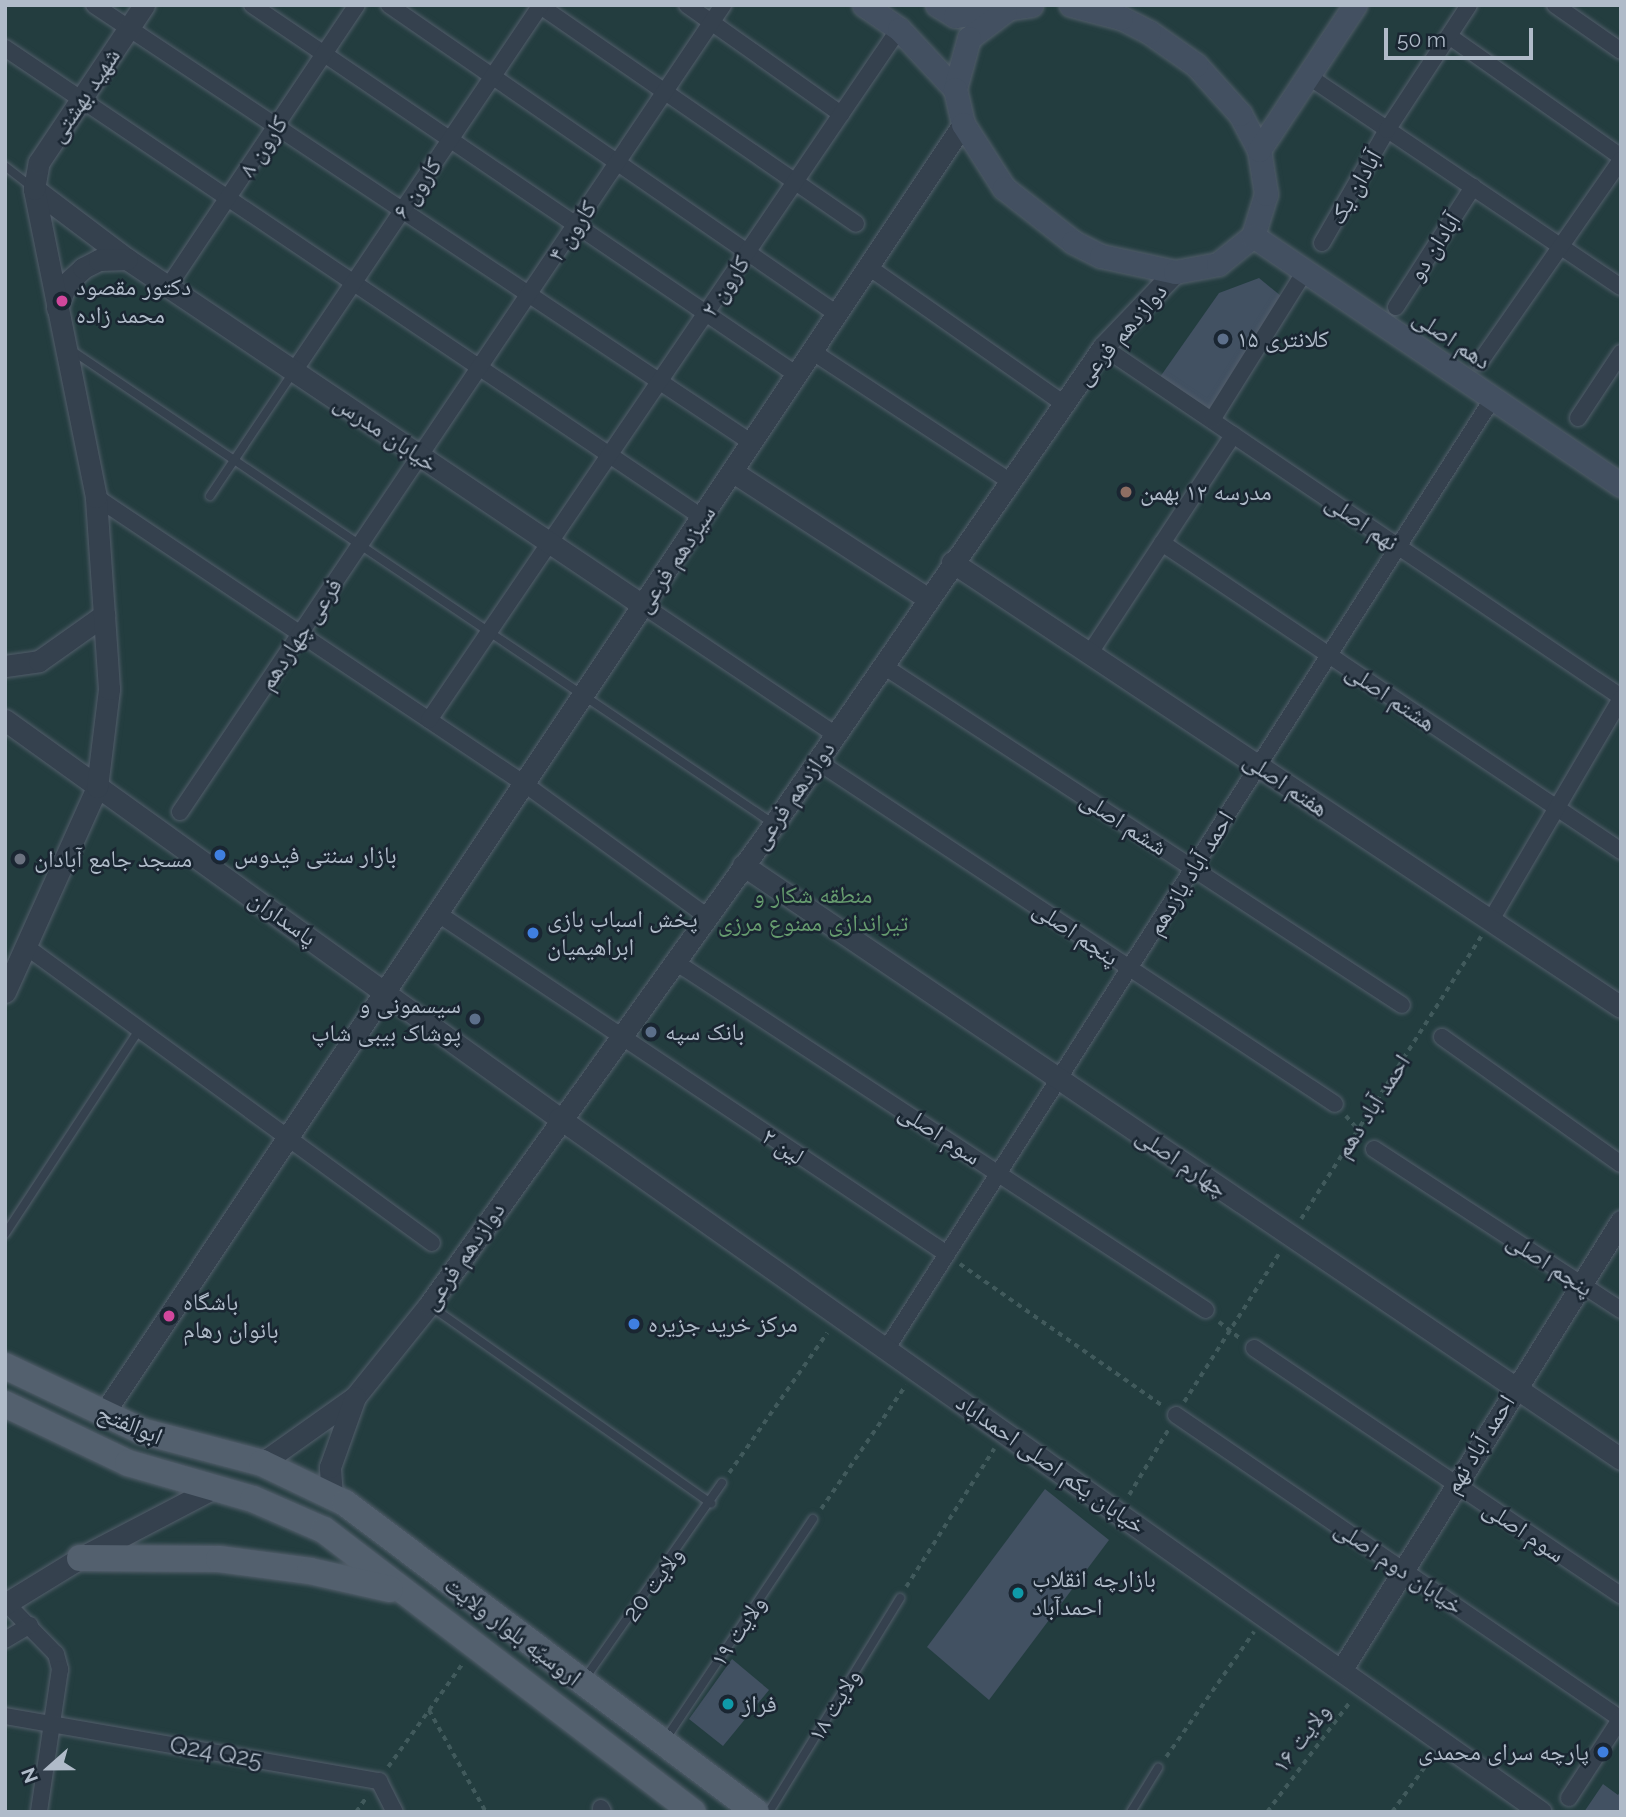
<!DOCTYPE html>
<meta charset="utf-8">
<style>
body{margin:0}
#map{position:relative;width:1626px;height:1817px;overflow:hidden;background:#212f3e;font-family:Raleway,"Noto Naskh Arabic",sans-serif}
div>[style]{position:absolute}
.green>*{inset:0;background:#233d3f}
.building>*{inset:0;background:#425162}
.path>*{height:3.5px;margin-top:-1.75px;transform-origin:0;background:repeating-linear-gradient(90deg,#415a5c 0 5px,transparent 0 10px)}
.roads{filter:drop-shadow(0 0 2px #535e6b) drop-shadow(0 0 2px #535e6b)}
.service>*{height:8px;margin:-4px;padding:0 4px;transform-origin:4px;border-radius:4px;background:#35414e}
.minor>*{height:16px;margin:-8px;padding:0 8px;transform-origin:8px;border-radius:8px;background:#35414e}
.tertiary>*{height:21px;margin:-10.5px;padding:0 10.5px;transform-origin:10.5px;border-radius:10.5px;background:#35414e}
.secondary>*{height:23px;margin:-11.5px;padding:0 11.5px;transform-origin:11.5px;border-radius:11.5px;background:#435061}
.primary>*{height:26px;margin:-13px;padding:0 13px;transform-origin:13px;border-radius:13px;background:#53606e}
.dots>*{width:19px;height:19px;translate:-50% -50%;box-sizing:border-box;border:4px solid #1a2632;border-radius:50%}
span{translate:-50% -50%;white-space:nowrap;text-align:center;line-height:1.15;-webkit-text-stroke:5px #1a2632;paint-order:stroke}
.street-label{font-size:24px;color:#b0bbc9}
.poi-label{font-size:24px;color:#b0bbc9}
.left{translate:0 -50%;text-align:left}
.right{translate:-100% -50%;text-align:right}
.park-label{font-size:24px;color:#669c6f}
.frame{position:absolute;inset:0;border:7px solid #b0bbc9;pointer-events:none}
.north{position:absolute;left:14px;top:1733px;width:70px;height:70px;-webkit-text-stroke:5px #1a2632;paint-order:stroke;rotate:249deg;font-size:19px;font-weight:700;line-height:28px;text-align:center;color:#b0bbc9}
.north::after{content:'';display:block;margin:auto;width:24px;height:32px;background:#b0bbc9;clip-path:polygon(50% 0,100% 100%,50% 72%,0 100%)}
.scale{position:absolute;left:1384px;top:28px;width:149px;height:32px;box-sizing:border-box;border:4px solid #b0bbc9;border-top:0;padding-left:9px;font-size:21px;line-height:24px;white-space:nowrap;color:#b0bbc9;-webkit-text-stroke:5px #1a2632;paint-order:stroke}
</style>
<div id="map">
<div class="green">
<i style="clip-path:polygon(5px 5px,1621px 5px,1621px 1812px,5px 1812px)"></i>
</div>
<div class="building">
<i style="clip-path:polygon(1259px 278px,1287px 301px,1209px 409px,1160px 377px,1219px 293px)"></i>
<i style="clip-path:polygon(1045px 1489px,1109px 1540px,989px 1700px,927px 1647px)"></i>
<i style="clip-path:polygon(732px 1659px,769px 1690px,723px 1746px,689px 1719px)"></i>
<i style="clip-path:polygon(1603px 1784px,1618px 1795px,1621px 1790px,1621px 1812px,1584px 1812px)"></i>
</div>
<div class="path">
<i style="left:1346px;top:1116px;width:27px;rotate:48deg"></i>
<i style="left:1301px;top:1219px;width:335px;rotate:-57.5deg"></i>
<i style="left:960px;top:1264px;width:248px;rotate:35deg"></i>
<i style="left:1219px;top:1322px;width:28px;rotate:38deg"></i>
<i style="left:1184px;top:1402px;width:178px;rotate:-57.4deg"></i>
<i style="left:729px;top:1473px;width:171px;rotate:-55deg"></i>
<i style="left:1129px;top:1495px;width:76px;rotate:-59deg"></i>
<i style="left:821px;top:1509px;width:150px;rotate:-55.6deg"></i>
<i style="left:906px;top:1587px;width:164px;rotate:-57.5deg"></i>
<i style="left:429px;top:1710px;width:117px;rotate:60.8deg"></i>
<i style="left:1166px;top:1757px;width:153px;rotate:-54.9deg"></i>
<i style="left:388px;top:1767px;width:128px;rotate:-54.2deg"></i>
<i style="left:356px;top:1812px;width:19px;rotate:-55deg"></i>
<i style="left:1267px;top:1812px;width:138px;rotate:-53deg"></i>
<i style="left:1392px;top:1812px;width:68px;rotate:-54deg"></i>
</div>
<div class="roads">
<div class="service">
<i style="left:5px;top:166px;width:34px;rotate:38deg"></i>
<i style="left:71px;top:350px;width:848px;rotate:33.99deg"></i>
<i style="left:210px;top:496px;width:151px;rotate:-56.1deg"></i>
<i style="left:5px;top:1234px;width:244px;rotate:-56.7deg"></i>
<i style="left:429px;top:1305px;width:345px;rotate:35.1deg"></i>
<i style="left:586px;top:1677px;width:237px;rotate:-55deg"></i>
<i style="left:665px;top:1740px;width:266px;rotate:-56.2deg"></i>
<i style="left:769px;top:1812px;width:251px;rotate:-58.5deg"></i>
<i style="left:1131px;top:1812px;width:52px;rotate:-58.5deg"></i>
</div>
<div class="minor">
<i style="left:94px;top:5px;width:790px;rotate:33.65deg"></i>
<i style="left:252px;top:5px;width:659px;rotate:34.17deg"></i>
<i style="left:389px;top:5px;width:544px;rotate:34.6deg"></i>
<i style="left:539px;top:5px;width:385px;rotate:34.6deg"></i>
<i style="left:687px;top:5px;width:189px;rotate:35.3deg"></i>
<i style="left:1555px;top:5px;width:80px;rotate:34.9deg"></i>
<i style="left:1449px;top:36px;width:210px;rotate:35.1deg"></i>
<i style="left:5px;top:48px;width:841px;rotate:33.95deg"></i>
<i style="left:1308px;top:76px;width:377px;rotate:34deg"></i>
<i style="left:1322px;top:243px;width:130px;rotate:-60.1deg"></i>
<i style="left:1387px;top:130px;width:149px;rotate:-56.7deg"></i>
<i style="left:870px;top:268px;width:236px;rotate:35deg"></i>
<i style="left:168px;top:287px;width:339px;rotate:-56.2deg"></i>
<i style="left:1396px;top:307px;width:143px;rotate:-57.3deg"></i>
<i style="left:1103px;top:347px;width:625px;rotate:34.05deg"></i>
<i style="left:813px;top:352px;width:233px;rotate:33.3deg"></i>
<i style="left:1480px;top:362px;width:246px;rotate:-55.1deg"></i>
<i style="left:294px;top:371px;width:442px;rotate:-56deg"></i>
<i style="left:1578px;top:418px;width:78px;rotate:-56.5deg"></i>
<i style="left:1212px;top:420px;width:176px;rotate:-58deg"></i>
<i style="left:96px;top:497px;width:518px;rotate:33.81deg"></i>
<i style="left:526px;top:785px;width:223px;rotate:36deg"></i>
<i style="left:1162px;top:543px;width:553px;rotate:33.86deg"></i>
<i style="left:644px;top:606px;width:231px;rotate:33.9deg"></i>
<i style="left:1090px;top:653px;width:261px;rotate:-56.7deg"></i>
<i style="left:882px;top:665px;width:621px;rotate:33.18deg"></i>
<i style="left:429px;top:720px;width:836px;rotate:-55.78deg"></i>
<i style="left:817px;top:761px;width:621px;rotate:33.51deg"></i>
<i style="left:180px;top:812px;width:973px;rotate:-56.06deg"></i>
<i style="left:440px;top:915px;width:610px;rotate:33.77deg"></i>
<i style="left:1491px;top:920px;width:257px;rotate:-59.6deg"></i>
<i style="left:28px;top:948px;width:500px;rotate:36.14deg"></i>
<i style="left:674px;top:961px;width:636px;rotate:33.27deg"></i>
<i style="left:1442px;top:1037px;width:219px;rotate:35.4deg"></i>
<i style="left:1374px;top:1149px;width:295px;rotate:33.1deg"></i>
<i style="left:887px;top:1348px;width:1127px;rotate:-57.47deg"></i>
<i style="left:1254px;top:1348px;width:443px;rotate:34deg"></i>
<i style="left:1176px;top:1415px;width:539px;rotate:34.34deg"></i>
<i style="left:6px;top:1603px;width:71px;rotate:45.6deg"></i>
<i style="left:56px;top:1654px;width:16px;rotate:75deg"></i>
<i style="left:60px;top:1669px;width:145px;rotate:98.4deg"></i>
<i style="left:5px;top:1640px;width:29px;rotate:-31deg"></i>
<i style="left:5px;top:1716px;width:380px;rotate:9.9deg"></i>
<i style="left:379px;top:1781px;width:35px;rotate:63deg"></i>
<i style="left:1569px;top:1798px;width:95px;rotate:-57deg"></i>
<i style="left:601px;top:1808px;width:4px;rotate:63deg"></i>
</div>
<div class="tertiary">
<i style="left:34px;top:189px;width:116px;rotate:37deg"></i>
<i style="left:127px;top:259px;width:623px;rotate:33.87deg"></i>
<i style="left:57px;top:308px;width:26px;rotate:-69deg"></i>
<i style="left:66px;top:284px;width:23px;rotate:-43deg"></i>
<i style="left:83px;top:268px;width:18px;rotate:-27deg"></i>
<i style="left:99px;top:260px;width:28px;rotate:-2deg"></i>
<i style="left:733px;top:472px;width:231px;rotate:33deg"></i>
<i style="left:952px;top:562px;width:803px;rotate:33.63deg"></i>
<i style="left:5px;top:666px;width:34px;rotate:-8deg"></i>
<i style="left:39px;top:661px;width:80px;rotate:-35.3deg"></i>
<i style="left:5px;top:720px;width:682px;rotate:35.69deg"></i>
<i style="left:559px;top:1118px;width:1202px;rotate:35.25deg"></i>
<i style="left:743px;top:865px;width:1060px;rotate:34.08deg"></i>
<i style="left:5px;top:992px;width:225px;rotate:-65.8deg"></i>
<i style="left:97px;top:787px;width:99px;rotate:-83deg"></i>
<i style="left:109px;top:689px;width:192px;rotate:-93.9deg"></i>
<i style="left:96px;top:497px;width:314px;rotate:-101.4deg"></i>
<i style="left:34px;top:189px;width:27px;rotate:-80deg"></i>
<i style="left:39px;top:162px;width:189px;rotate:-56.2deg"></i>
<i style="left:104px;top:1413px;width:1549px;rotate:-56.32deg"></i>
<i style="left:262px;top:1463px;width:114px;rotate:-35.4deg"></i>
<i style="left:355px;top:1397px;width:118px;rotate:-51.2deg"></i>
<i style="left:429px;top:1305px;width:592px;rotate:-54.35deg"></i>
<i style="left:774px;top:824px;width:579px;rotate:-55.4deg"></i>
<i style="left:1103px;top:347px;width:104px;rotate:-46.2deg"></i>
<i style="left:332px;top:1497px;width:30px;rotate:-94deg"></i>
<i style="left:330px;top:1467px;width:74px;rotate:-70.3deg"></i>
<i style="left:5px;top:1604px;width:88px;rotate:-31.5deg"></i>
<i style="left:80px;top:1558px;width:153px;rotate:-27.6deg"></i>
<i style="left:1342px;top:1669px;width:528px;rotate:-58.09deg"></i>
</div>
<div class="secondary">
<i style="left:864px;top:5px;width:42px;rotate:34.4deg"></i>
<i style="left:899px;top:29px;width:82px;rotate:47deg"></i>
<i style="left:937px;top:5px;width:21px;rotate:31deg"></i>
<i style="left:955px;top:16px;width:77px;rotate:-8.2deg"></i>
<i style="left:1005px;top:11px;width:45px;rotate:143.1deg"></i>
<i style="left:969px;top:38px;width:53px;rotate:105.4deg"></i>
<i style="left:955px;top:89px;width:36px;rotate:77deg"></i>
<i style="left:963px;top:124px;width:76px;rotate:57.4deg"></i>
<i style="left:1004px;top:188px;width:88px;rotate:38deg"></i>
<i style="left:1073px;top:242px;width:31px;rotate:27deg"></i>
<i style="left:1101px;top:256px;width:76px;rotate:12.2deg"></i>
<i style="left:1175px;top:272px;width:44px;rotate:-10.5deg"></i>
<i style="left:1218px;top:264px;width:45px;rotate:-38.7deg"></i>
<i style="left:1253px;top:236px;width:44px;rotate:-72.8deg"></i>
<i style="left:1266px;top:194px;width:45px;rotate:-99deg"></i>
<i style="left:1259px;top:150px;width:41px;rotate:-117.8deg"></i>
<i style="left:1240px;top:114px;width:66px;rotate:-131.9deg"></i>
<i style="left:1196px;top:65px;width:57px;rotate:-144.9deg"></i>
<i style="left:1149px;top:32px;width:31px;rotate:-153deg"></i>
<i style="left:1121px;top:18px;width:52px;rotate:-165.4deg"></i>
<i style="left:1259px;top:150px;width:174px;rotate:-56.5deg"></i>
<i style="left:1253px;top:236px;width:444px;rotate:34.1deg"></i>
</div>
<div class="primary">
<i style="left:5px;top:1366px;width:151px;rotate:25.5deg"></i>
<i style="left:141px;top:1431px;width:125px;rotate:14.8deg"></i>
<i style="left:262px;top:1463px;width:92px;rotate:25.7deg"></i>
<i style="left:345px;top:1503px;width:514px;rotate:36.94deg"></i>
<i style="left:5px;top:1404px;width:136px;rotate:25.6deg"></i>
<i style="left:128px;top:1463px;width:130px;rotate:16.1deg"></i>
<i style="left:253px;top:1499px;width:77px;rotate:23.6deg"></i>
<i style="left:324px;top:1530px;width:464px;rotate:37.4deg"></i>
<i style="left:80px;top:1558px;width:139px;rotate:0.4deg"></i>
<i style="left:219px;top:1559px;width:92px;rotate:7.5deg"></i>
<i style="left:310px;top:1571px;width:82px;rotate:12.7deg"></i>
</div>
</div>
<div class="dots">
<i style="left:62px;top:301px;background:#d1479c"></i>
<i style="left:1223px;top:339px;background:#5c6f8a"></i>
<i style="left:1126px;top:492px;background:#8d6e63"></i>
<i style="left:220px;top:855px;background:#3f7fe0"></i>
<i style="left:20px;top:859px;background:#6b7280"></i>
<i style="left:533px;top:933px;background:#3f7fe0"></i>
<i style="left:475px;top:1019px;background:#5c6f8a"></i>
<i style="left:651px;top:1032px;background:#5c6f8a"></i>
<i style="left:169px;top:1316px;background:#d1479c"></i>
<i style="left:634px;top:1324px;background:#3f7fe0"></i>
<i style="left:1018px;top:1593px;background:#0f9aa8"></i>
<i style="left:728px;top:1704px;background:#0f9aa8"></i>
<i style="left:1603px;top:1752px;background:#3f7fe0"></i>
</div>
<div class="street-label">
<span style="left:84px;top:95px;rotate:-56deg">شهید بهشتی</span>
<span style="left:263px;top:146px;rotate:-56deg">کارون ۸</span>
<span style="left:1355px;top:187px;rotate:-60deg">آبادان یک</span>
<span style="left:417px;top:188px;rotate:-56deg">کارون ۶</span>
<span style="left:572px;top:231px;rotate:-56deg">کارون ۴</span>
<span style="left:1434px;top:247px;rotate:-57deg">آبادان دو</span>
<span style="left:725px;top:286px;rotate:-56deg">کارون ۲</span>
<span style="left:1121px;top:334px;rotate:-49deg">دوازدهم فرعی</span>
<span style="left:1452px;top:339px;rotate:34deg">دهم اصلی</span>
<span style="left:386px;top:433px;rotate:34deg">خیابان مدرس</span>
<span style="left:1362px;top:522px;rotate:34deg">نهم اصلی</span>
<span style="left:675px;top:559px;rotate:-56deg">سیزدهم فرعی</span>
<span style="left:300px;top:634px;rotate:-56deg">فرعی چهاردهم</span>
<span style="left:1391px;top:697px;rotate:34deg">هشتم اصلی</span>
<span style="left:1286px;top:784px;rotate:34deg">هفتم اصلی</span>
<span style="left:793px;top:795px;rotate:-55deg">دوازدهم فرعی</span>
<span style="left:1124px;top:823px;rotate:33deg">ششم اصلی</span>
<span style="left:1190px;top:873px;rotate:-58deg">احمد آباد یازدهم</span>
<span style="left:283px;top:918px;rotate:36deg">پاسداران</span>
<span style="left:1076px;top:933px;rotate:34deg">پنجم اصلی</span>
<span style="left:1372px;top:1106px;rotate:-57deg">احمد آباد دهم</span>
<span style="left:940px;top:1134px;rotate:33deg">سوم اصلی</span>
<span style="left:783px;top:1146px;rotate:34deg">لین ۲</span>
<span style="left:1182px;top:1162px;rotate:34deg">چهارم اصلی</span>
<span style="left:463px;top:1256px;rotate:-55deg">دوازدهم فرعی</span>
<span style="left:1550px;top:1264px;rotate:33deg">پنجم اصلی</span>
<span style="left:130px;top:1424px;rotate:23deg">ابوالفتح</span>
<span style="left:1479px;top:1444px;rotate:-58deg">احمد آباد نهم</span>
<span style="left:1051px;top:1464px;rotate:35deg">خیابان یکم اصلی احمداباد</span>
<span style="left:1524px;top:1531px;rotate:34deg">سوم اصلی</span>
<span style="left:1399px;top:1567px;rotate:34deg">خیابان دوم اصلی</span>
<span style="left:653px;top:1584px;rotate:-54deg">ولایت 20</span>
<span style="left:513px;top:1631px;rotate:37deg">اروسیّه بلوار ولایت</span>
<span style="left:738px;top:1631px;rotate:-56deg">ولایت ۱۹</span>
<span style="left:834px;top:1705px;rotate:-59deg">ولایت ۱۸</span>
<span style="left:1301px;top:1738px;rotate:-53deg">ولایت ۱۶</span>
<span style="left:216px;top:1752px;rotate:10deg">Q24 Q25</span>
</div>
<div class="poi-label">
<span class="left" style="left:76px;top:301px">دكتور مقصود<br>محمد زاده</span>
<span class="left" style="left:1237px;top:339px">کلانتری ۱۵</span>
<span class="left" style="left:1140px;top:492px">مدرسه ۱۲ بهمن</span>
<span class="left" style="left:234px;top:855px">بازار سنتی فیدوس</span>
<span class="left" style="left:34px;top:859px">مسجد جامع آبادان</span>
<span class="left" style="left:547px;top:933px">پخش اسباب بازی<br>ابراهیمیان</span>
<span class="right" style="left:461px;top:1019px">سیسمونی و<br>پوشاک بیبی شاپ</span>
<span class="left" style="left:665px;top:1032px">بانک سپه</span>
<span class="left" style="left:183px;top:1316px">باشگاه<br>بانوان رهام</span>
<span class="left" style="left:648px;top:1324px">مرکز خرید جزیره</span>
<span class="left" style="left:1032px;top:1593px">بازارچه انقلاب<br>احمدآباد</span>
<span class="left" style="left:742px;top:1704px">فراز</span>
<span class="right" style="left:1589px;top:1752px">پارچه سرای محمدی</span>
</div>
<div class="park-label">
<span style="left:813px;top:909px">منطقه شکار و<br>تیراندازی ممنوع مرزی</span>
</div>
<div class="frame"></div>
<div class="north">N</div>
<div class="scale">50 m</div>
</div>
